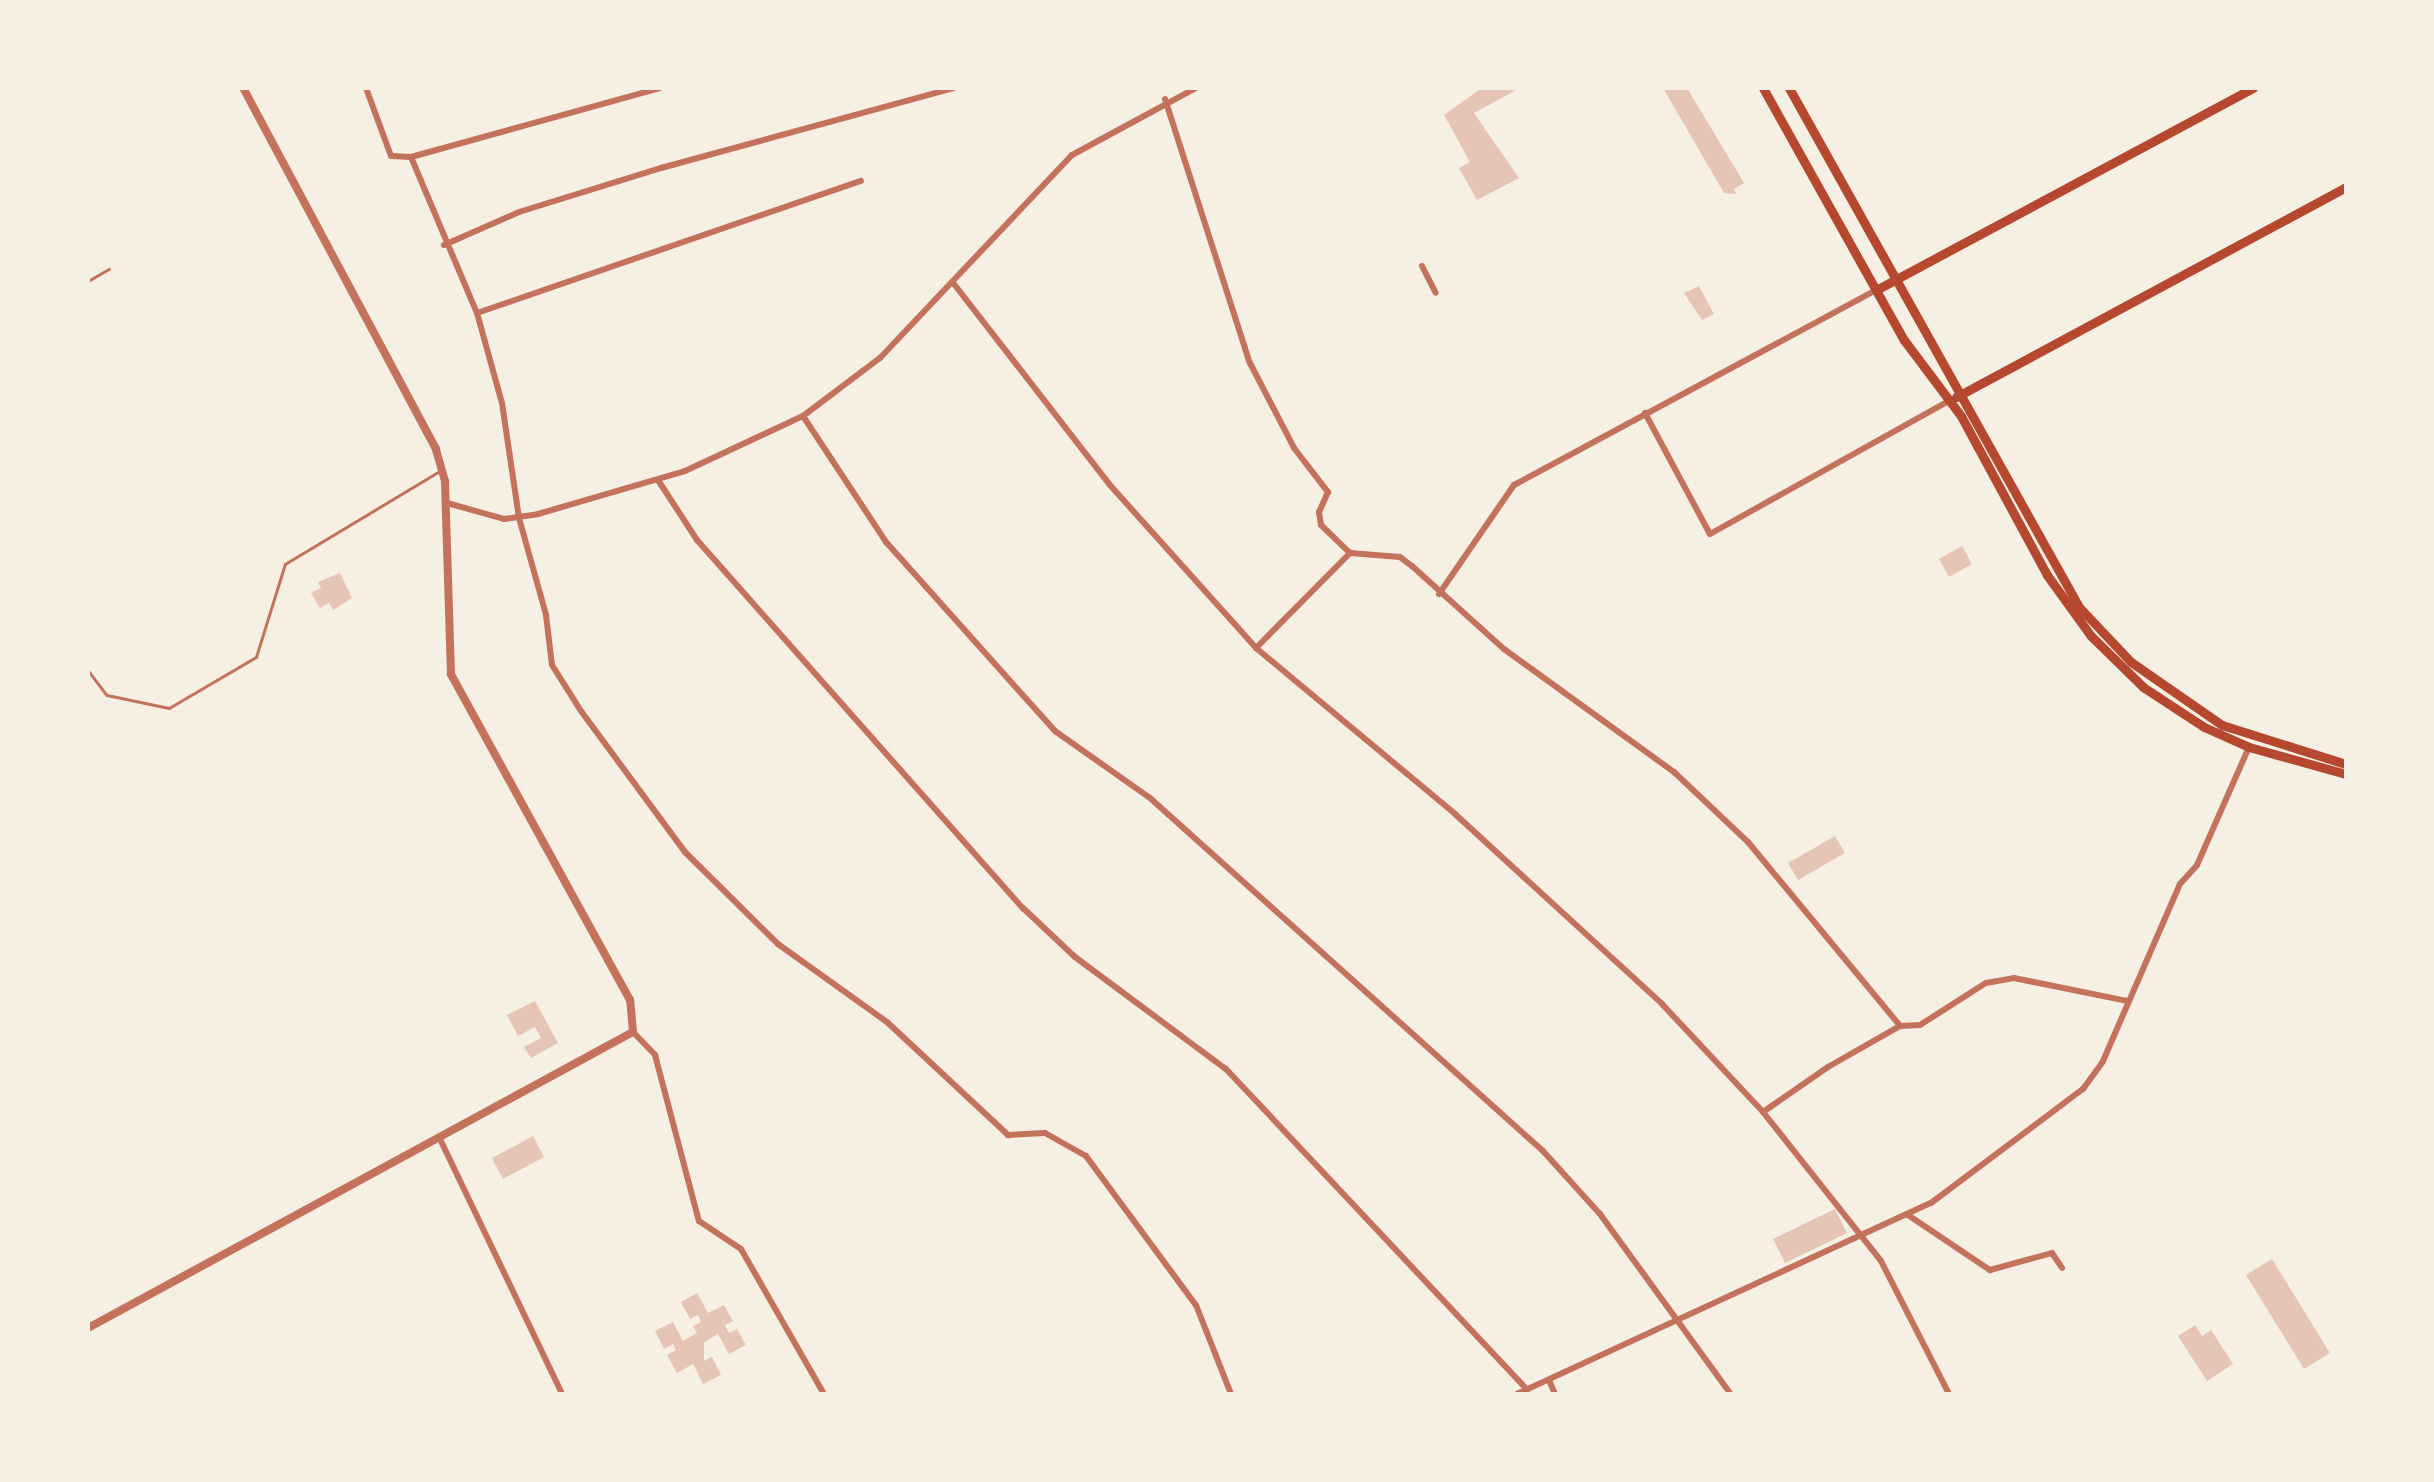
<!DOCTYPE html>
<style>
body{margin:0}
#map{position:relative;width:2434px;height:1482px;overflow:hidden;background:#f6efe4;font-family:Raleway,sans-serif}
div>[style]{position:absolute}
.building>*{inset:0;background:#e6c5b7}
.service>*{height:2.5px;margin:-1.25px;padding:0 1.25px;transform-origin:1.25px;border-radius:1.25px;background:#c5725c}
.minor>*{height:6px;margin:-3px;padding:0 3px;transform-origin:3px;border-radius:3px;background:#c5725c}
.tertiary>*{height:8px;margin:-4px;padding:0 4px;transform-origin:4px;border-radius:4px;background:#c5725c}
.secondary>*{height:9px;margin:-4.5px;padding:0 4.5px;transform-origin:4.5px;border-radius:4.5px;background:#b5482f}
span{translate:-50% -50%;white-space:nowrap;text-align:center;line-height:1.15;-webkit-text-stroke:8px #f6efe4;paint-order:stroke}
.frame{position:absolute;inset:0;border:90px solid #f6efe4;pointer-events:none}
</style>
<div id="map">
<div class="building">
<i style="clip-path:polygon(1482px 88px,1520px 88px,1474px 113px,1519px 178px,1477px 200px,1459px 168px,1470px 162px,1444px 115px)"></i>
<i style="clip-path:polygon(1663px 88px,1687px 88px,1744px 183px,1734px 189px,1736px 194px,1724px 193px)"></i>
<i style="clip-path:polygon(1699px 286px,1714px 314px,1702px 320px,1684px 293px)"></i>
<i style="clip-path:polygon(1962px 546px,1972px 564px,1949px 577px,1939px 559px)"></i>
<i style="clip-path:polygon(340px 573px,352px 598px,333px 610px,329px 603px,320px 608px,311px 593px,321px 588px,318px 582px)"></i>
<i style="clip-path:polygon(1835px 836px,1845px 853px,1798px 880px,1788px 863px)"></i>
<i style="clip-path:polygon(535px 1001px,558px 1043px,531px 1058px,524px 1047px,541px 1038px,535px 1027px,518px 1036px,507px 1015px)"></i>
<i style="clip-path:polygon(533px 1136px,544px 1157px,503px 1179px,492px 1158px)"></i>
<i style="clip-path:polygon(1835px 1209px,1847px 1233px,1785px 1263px,1773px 1239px)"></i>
<i style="clip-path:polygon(2272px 1259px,2330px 1353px,2304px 1369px,2246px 1275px)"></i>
<i style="clip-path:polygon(697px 1293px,708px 1313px,724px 1305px,733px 1321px,725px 1325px,729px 1333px,737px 1329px,746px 1345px,729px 1354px,718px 1334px,704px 1342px,704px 1361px,712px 1357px,721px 1375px,703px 1384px,693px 1364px,677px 1373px,667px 1355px,676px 1350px,673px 1344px,664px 1349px,655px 1331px,673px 1322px,683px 1341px,697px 1333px,693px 1326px,701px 1322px,698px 1315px,690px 1319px,681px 1302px)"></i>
<i style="clip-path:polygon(2195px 1325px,2202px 1336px,2211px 1330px,2233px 1364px,2207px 1381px,2178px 1336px)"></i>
</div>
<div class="service">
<i style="left:211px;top:88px;width:19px"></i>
<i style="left:88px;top:281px;width:24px;rotate:-30deg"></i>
<i style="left:88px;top:670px;width:31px;rotate:53deg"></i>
<i style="left:107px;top:695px;width:63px;rotate:11.8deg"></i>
<i style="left:169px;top:708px;width:101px;rotate:-30.4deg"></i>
<i style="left:256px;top:657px;width:97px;rotate:-72.7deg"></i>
<i style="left:285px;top:564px;width:179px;rotate:-31deg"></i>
</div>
<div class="minor">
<i style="left:366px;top:88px;width:72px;rotate:69.8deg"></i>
<i style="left:391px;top:156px;width:20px;rotate:3deg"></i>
<i style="left:411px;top:157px;width:169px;rotate:67.1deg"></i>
<i style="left:477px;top:313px;width:93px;rotate:74.5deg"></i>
<i style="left:502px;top:403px;width:116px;rotate:81.6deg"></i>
<i style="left:519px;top:518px;width:101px;rotate:74.4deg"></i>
<i style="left:546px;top:615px;width:50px;rotate:83.2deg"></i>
<i style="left:552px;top:665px;width:54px;rotate:57.8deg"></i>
<i style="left:581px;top:711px;width:175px;rotate:53.6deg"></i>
<i style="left:685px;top:852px;width:131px;rotate:44.7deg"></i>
<i style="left:778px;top:944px;width:134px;rotate:35.6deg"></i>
<i style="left:887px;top:1022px;width:166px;rotate:43deg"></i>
<i style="left:1008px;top:1135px;width:37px;rotate:-3deg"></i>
<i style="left:1045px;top:1133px;width:47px;rotate:29.3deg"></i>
<i style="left:1086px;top:1156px;width:185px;rotate:53.6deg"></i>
<i style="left:1196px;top:1305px;width:96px;rotate:68.5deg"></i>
<i style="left:1165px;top:99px;width:277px;rotate:72.2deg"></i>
<i style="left:1250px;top:363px;width:96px;rotate:62.6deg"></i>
<i style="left:1294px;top:448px;width:56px;rotate:52.3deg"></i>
<i style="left:1328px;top:492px;width:22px;rotate:114deg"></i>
<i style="left:1319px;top:512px;width:13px;rotate:81deg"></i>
<i style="left:1321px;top:525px;width:40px;rotate:44deg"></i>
<i style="left:1350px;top:553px;width:50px;rotate:4.6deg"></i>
<i style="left:1400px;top:557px;width:15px;rotate:37deg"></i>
<i style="left:1412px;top:566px;width:124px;rotate:42.1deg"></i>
<i style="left:1504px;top:649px;width:210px;rotate:35.9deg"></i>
<i style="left:1674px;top:772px;width:102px;rotate:43.4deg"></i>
<i style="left:1748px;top:842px;width:239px;rotate:50.4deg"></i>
<i style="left:411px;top:157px;width:258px;rotate:-15.5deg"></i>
<i style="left:444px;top:245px;width:82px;rotate:-23.7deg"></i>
<i style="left:519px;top:212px;width:149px;rotate:-17.2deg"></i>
<i style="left:661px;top:168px;width:303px;rotate:-15.3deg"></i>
<i style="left:1422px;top:266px;width:30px;rotate:63deg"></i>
<i style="left:954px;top:284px;width:253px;rotate:52.2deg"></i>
<i style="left:1109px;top:484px;width:220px;rotate:48.1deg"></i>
<i style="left:1256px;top:648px;width:259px;rotate:39.8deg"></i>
<i style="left:1455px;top:814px;width:281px;rotate:42.5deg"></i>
<i style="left:1662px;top:1004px;width:148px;rotate:46.9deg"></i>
<i style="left:1763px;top:1112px;width:190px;rotate:51.6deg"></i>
<i style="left:1881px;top:1261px;width:149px;rotate:62.9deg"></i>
<i style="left:477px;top:313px;width:406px;rotate:-19deg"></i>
<i style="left:1645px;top:413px;width:137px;rotate:61.8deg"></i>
<i style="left:1710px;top:534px;width:274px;rotate:-29.1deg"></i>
<i style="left:803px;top:416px;width:151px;rotate:56.6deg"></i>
<i style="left:886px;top:542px;width:254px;rotate:48.2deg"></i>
<i style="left:1055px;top:731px;width:116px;rotate:35.2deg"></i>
<i style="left:1150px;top:798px;width:528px;rotate:41.93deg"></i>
<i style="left:1543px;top:1151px;width:85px;rotate:47.9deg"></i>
<i style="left:1600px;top:1214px;width:223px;rotate:54deg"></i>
<i style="left:658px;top:480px;width:72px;rotate:57deg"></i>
<i style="left:697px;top:540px;width:492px;rotate:48.5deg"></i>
<i style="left:1023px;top:908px;width:71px;rotate:43.3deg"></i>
<i style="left:1075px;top:957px;width:188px;rotate:36.6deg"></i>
<i style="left:1226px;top:1069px;width:440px;rotate:46.8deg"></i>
<i style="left:447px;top:503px;width:59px;rotate:15.7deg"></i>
<i style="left:504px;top:519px;width:34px;rotate:-8deg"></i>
<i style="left:538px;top:514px;width:153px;rotate:-16.3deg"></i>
<i style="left:685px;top:471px;width:130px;rotate:-25deg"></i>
<i style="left:803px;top:416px;width:96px;rotate:-37deg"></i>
<i style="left:880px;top:358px;width:279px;rotate:-46.6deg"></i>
<i style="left:1072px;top:155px;width:141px;rotate:-28.4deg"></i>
<i style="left:1439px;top:594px;width:132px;rotate:-55.5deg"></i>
<i style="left:1514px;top:485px;width:411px;rotate:-28.3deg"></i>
<i style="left:1256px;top:648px;width:134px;rotate:-45.3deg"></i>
<i style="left:633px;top:1032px;width:32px;rotate:46deg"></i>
<i style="left:655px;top:1055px;width:172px;rotate:75.2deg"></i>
<i style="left:699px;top:1221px;width:50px;rotate:33.7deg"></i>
<i style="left:741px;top:1249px;width:167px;rotate:60.2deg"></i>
<i style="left:1763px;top:1112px;width:79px;rotate:-34.7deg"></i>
<i style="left:1828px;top:1067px;width:83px;rotate:-29.7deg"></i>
<i style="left:1900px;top:1026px;width:20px;rotate:-3deg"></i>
<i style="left:1920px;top:1025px;width:78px;rotate:-32.5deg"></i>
<i style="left:1986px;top:983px;width:28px;rotate:-10deg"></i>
<i style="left:2014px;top:978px;width:115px;rotate:11.5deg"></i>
<i style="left:440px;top:1139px;width:283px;rotate:64.4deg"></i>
<i style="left:1908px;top:1215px;width:99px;rotate:33.9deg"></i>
<i style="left:1990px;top:1270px;width:64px;rotate:-15.3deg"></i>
<i style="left:2052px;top:1253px;width:18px;rotate:56deg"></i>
<i style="left:1549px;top:1380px;width:15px;rotate:67deg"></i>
<i style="left:1517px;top:1394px;width:456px;rotate:-24.8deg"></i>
<i style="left:1931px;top:1203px;width:190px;rotate:-36.9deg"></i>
<i style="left:2083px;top:1089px;width:34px;rotate:-54deg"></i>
<i style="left:2103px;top:1061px;width:193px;rotate:-66.5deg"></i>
<i style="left:2180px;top:884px;width:25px;rotate:-48deg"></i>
<i style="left:2197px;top:865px;width:129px;rotate:-66.2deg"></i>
</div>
<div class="tertiary">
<i style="left:88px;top:1328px;width:620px;rotate:-28.51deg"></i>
<i style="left:633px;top:1032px;width:32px;rotate:-95deg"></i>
<i style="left:630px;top:1000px;width:372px;rotate:-118.8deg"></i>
<i style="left:451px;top:674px;width:193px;rotate:-91.8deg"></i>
<i style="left:445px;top:481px;width:33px;rotate:-106deg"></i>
<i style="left:436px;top:449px;width:409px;rotate:-118.1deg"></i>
</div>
<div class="secondary">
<i style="left:1763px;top:88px;width:289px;rotate:60.8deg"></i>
<i style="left:1904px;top:340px;width:95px;rotate:53.1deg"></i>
<i style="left:1961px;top:416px;width:181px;rotate:61.6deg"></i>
<i style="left:2047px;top:575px;width:75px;rotate:54.2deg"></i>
<i style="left:2091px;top:636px;width:73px;rotate:44.4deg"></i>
<i style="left:2143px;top:687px;width:73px;rotate:33.3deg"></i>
<i style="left:2204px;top:727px;width:49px;rotate:24deg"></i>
<i style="left:2249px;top:747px;width:101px;rotate:15.6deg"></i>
<i style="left:1789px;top:88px;width:595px;rotate:60.8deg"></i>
<i style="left:2079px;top:607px;width:76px;rotate:46.6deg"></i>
<i style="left:2131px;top:662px;width:111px;rotate:34.7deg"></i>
<i style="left:2222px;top:725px;width:130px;rotate:17.5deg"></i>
<i style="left:1876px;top:290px;width:428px;rotate:-28.2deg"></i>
<i style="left:1956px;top:397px;width:443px;rotate:-28.3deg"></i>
</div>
<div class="frame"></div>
</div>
